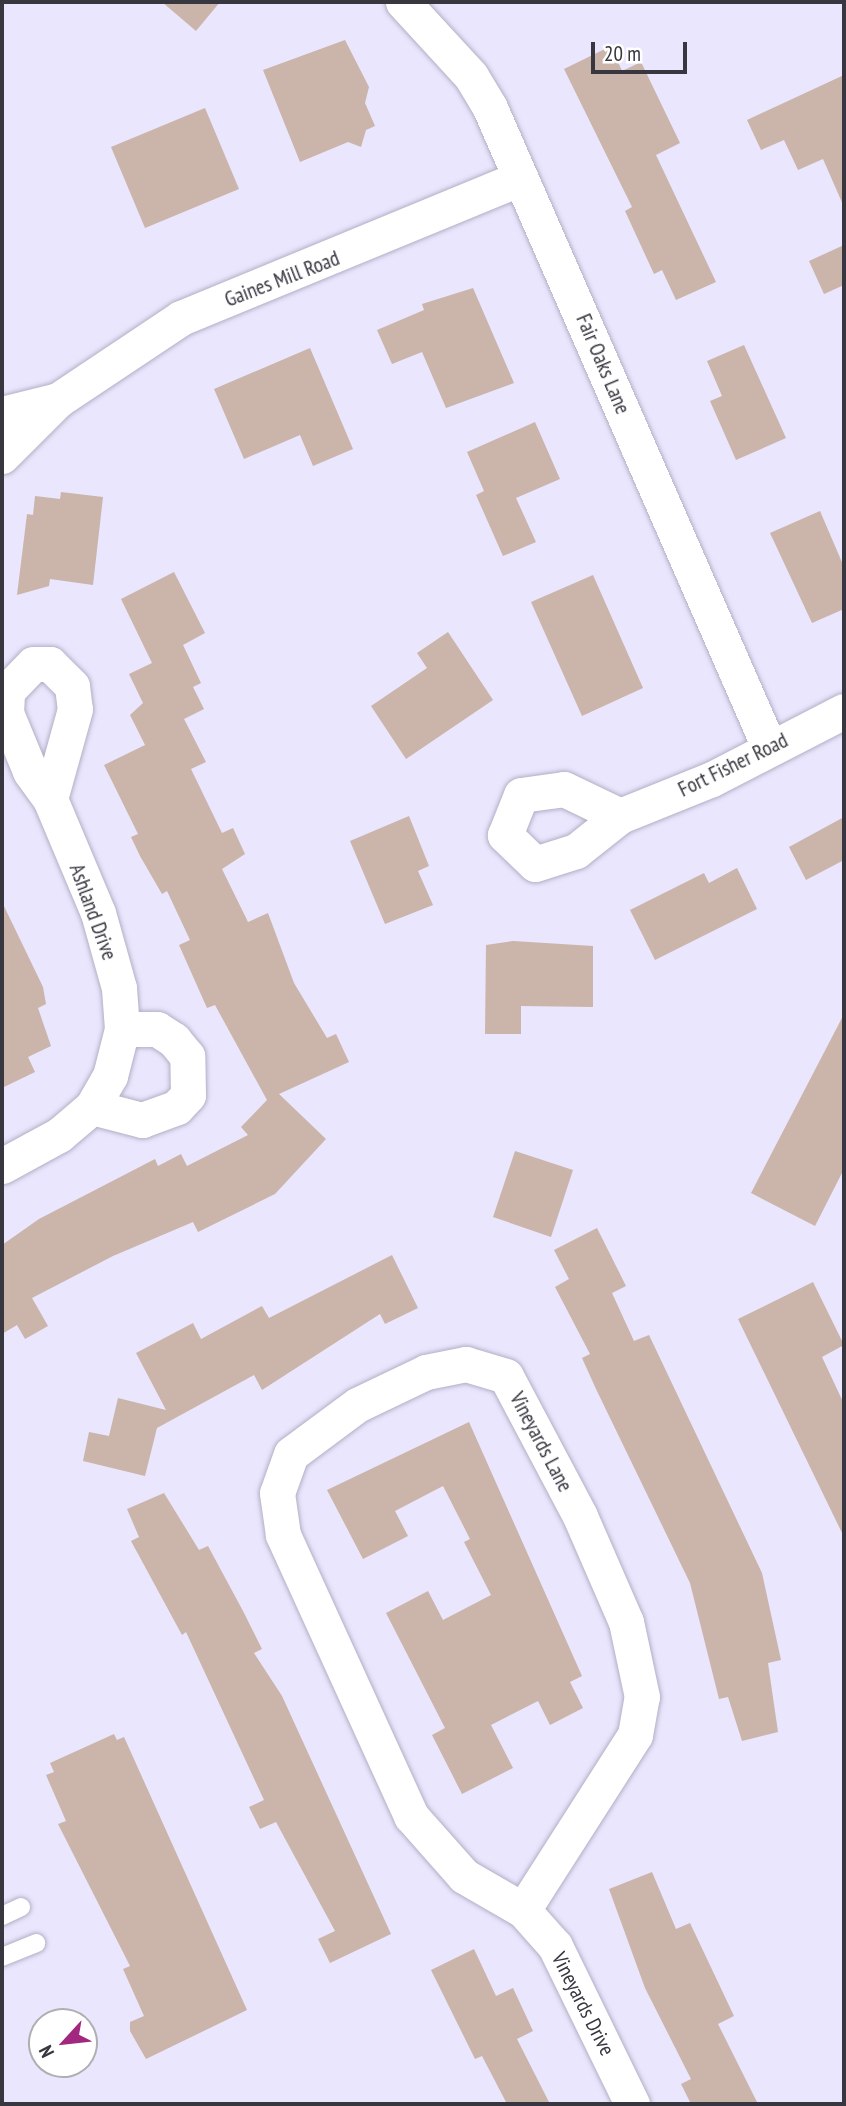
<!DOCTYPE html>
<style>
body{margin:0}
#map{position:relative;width:846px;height:2106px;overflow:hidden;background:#e9e6fd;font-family:"PT Sans Narrow",sans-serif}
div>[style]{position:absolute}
.building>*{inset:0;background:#cbb4a9}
.roads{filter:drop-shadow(0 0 2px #b2afc5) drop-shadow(0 0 2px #b2afc5)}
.service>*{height:18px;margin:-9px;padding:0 9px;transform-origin:9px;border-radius:9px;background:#fff}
.minor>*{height:35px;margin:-17.5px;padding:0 17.5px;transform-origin:17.5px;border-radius:17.5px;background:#fff}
span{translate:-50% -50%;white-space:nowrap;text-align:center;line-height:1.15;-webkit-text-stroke:5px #fff;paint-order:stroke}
.street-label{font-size:21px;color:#38363f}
.frame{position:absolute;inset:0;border:4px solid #38363f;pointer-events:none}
.north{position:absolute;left:28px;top:2008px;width:70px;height:70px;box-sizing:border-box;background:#fff;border:2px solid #afafb2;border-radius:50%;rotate:243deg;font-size:19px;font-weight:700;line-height:28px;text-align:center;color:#38363f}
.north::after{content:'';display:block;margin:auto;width:24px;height:32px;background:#a2287f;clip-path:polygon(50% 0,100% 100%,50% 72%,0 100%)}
.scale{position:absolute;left:591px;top:42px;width:96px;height:32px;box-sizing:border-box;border:4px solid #38363f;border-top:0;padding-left:9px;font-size:21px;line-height:24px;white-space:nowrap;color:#38363f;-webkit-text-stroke:5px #fff;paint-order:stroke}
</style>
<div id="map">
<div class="building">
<i style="clip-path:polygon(162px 2px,220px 2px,196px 31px)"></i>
<i style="clip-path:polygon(345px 40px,369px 87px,365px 103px,375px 126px,366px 130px,361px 147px,348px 142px,300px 162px,263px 70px)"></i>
<i style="clip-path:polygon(611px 46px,622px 71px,641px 62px,680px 143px,656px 155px,716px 282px,676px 300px,662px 270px,654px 274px,625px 211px,632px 207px,564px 69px)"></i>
<i style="clip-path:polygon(844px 75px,844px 207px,823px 159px,798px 170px,784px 140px,761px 150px,747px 120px)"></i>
<i style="clip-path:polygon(205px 108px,239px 189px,145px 228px,111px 147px)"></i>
<i style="clip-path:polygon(844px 245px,844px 285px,824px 294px,809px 261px)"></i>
<i style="clip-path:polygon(473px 288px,514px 383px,446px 408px,422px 352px,392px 364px,377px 330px,424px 310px,422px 304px)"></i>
<i style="clip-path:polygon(744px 345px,786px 438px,736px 460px,710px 401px,722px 396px,707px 361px)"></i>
<i style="clip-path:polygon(310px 348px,353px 449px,313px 466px,300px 435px,244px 459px,214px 389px)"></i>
<i style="clip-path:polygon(535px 422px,560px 479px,516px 498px,536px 542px,503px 556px,476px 495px,484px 491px,467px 452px)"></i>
<i style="clip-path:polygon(61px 492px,103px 497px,93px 585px,50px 579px,49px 586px,17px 595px,27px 514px,33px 515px,35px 496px,60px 499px)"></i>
<i style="clip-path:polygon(820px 511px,844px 567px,844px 609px,812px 623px,770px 533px)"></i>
<i style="clip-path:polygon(174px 572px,205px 633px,183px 645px,201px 683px,193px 687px,204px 709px,184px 719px,206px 762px,191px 769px,222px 833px,233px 828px,245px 854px,222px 869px,248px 922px,268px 913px,294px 983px,327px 1038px,336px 1034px,349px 1062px,279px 1094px,326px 1139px,275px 1194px,198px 1232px,193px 1222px,113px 1256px,32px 1298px,48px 1326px,25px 1339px,17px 1325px,2px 1334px,2px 1245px,39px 1219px,155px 1159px,158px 1166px,181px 1154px,187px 1166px,248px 1135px,241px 1127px,267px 1100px,215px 1005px,207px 1008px,179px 945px,190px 940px,167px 891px,162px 894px,140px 856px,131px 837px,138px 834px,104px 765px,145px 745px,130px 715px,143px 703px,129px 674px,152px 663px,121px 599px)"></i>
<i style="clip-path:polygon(593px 575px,643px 688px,582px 716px,531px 602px)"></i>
<i style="clip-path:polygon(448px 632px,493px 700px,406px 759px,371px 706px,427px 668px,417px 653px)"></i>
<i style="clip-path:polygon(409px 816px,429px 866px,418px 871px,433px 905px,385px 924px,350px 841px)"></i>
<i style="clip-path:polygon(844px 817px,844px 860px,806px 880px,789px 847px)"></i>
<i style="clip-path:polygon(737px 868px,757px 909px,655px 960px,630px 910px,704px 873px,709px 883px)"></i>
<i style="clip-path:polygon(2px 902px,43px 987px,46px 1004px,38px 1008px,51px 1046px,28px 1057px,35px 1072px,2px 1088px)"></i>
<i style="clip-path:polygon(513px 941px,593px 946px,593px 1007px,521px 1006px,521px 1034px,485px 1034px,486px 945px)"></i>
<i style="clip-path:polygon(844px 1014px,844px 1169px,815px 1226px,751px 1193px)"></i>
<i style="clip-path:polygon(515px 1151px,573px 1170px,551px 1237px,493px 1217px)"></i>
<i style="clip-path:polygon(597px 1228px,626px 1286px,612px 1293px,634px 1341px,649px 1335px,762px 1573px,781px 1660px,768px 1663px,778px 1732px,742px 1741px,728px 1697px,719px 1699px,690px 1583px,596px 1389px,582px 1358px,590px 1354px,555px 1287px,569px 1279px,554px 1250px)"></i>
<i style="clip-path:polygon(392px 1255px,418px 1308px,385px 1324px,380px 1314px,262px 1390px,254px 1375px,157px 1428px,145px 1476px,83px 1461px,89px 1432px,109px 1436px,118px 1398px,166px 1410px,136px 1353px,193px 1323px,201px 1339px,262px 1306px,269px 1318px)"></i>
<i style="clip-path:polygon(813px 1282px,844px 1345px,822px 1357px,844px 1404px,844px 1537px,738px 1319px)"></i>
<i style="clip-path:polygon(469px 1422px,582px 1676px,570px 1682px,583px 1708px,550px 1725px,538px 1701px,491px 1725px,513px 1768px,462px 1794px,432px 1735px,445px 1728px,386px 1613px,428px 1591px,443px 1620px,491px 1595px,464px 1542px,470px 1539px,443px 1486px,395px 1511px,408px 1536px,363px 1559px,327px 1490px)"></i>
<i style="clip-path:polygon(164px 1493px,199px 1550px,208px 1546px,243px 1611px,262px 1649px,254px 1653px,282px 1696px,391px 1934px,330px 1963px,318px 1939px,335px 1931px,276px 1822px,260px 1829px,249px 1807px,264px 1800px,186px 1632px,182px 1635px,131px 1541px,139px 1537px,127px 1509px)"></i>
<i style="clip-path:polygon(114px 1734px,117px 1740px,124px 1737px,247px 2010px,146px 2059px,130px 2031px,130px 2022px,144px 2016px,123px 1969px,130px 1966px,58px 1824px,66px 1821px,46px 1775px,54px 1772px,50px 1763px)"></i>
<i style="clip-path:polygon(652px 1872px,676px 1929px,690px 1923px,734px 2016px,718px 2024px,758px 2104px,691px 2104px,681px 2084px,691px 2079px,645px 1988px,609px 1889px)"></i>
<i style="clip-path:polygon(474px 1949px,496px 1996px,513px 1988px,533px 2031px,517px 2039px,550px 2104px,507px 2104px,482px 2056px,475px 2059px,431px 1970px)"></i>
</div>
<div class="roads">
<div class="service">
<i style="left:2px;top:1916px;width:21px;rotate:-25deg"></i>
<i style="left:2px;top:1957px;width:37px;rotate:-22deg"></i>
</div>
<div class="minor">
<i style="left:403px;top:2px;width:100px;rotate:47.4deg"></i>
<i style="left:471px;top:76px;width:37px;rotate:59deg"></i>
<i style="left:490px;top:108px;width:697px;rotate:66.41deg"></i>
<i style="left:2px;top:414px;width:58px;rotate:-14deg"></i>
<i style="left:2px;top:456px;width:79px;rotate:-45deg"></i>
<i style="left:58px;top:400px;width:148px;rotate:-33.7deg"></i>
<i style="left:181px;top:318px;width:365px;rotate:-22.4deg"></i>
<i style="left:33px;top:664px;width:17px"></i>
<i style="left:50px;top:664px;width:31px;rotate:45deg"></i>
<i style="left:72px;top:686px;width:23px;rotate:83deg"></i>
<i style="left:75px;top:709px;width:93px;rotate:105.5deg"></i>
<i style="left:50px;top:799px;width:34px;rotate:-126deg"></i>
<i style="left:30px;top:771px;width:63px;rotate:-112.5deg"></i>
<i style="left:6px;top:713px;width:22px;rotate:-87deg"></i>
<i style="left:7px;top:691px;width:37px;rotate:-46deg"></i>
<i style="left:564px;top:789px;width:62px;rotate:25.7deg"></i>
<i style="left:620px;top:816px;width:56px;rotate:141.5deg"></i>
<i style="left:576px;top:851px;width:43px;rotate:162.4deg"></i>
<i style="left:535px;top:864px;width:42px;rotate:-136deg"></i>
<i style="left:505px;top:835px;width:43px;rotate:-68.2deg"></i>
<i style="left:521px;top:795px;width:43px;rotate:-7.9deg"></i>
<i style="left:620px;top:816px;width:99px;rotate:-21.9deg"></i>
<i style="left:712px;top:779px;width:148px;rotate:-27.3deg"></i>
<i style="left:92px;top:1107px;width:52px;rotate:14.6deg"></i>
<i style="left:142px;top:1120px;width:37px;rotate:-20deg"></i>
<i style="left:177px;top:1107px;width:16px;rotate:-47deg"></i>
<i style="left:188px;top:1095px;width:39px;rotate:-91deg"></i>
<i style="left:187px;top:1056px;width:21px;rotate:-129deg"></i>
<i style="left:174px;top:1040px;width:20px;rotate:-147deg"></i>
<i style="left:157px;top:1029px;width:35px;rotate:180deg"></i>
<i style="left:2px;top:1166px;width:65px;rotate:-28.5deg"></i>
<i style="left:59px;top:1135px;width:43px;rotate:-40.3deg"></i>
<i style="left:92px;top:1107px;width:36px;rotate:-60deg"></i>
<i style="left:110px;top:1076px;width:49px;rotate:-75.7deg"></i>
<i style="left:122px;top:1029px;width:41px;rotate:-94.2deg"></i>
<i style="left:119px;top:988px;width:78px;rotate:-105.6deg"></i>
<i style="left:98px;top:913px;width:124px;rotate:-112.8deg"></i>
<i style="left:523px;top:1910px;width:208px;rotate:-57.4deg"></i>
<i style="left:635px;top:1735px;width:39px;rotate:-80deg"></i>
<i style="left:642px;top:1697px;width:77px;rotate:-102deg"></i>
<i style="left:626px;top:1622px;width:116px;rotate:-113.5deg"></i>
<i style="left:580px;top:1516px;width:158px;rotate:-117.9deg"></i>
<i style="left:506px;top:1376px;width:42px;rotate:-163.3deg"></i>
<i style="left:466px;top:1364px;width:41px;rotate:168.7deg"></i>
<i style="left:426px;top:1372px;width:76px;rotate:154.4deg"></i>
<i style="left:357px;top:1405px;width:82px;rotate:143.4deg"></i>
<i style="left:291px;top:1454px;width:41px;rotate:109.7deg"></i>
<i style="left:277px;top:1493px;width:42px;rotate:81.9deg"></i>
<i style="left:283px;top:1535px;width:309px;rotate:65.5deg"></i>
<i style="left:411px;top:1816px;width:80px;rotate:48.5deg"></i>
<i style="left:464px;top:1876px;width:68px;rotate:30deg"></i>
<i style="left:523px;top:1910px;width:48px;rotate:48.4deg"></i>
<i style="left:555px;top:1946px;width:176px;rotate:64deg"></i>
</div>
</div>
<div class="street-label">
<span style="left:282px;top:279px;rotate:-21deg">Gaines Mill Road</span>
<span style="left:603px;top:364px;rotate:67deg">Fair Oaks Lane</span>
<span style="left:733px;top:765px;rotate:-26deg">Fort Fisher Road</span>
<span style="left:93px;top:912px;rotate:70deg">Ashland Drive</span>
<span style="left:541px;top:1442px;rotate:62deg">Vineyards Lane</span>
<span style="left:583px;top:2004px;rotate:63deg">Vineyards Drive</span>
</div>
<div class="frame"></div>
<div class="north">N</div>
<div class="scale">20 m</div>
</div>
